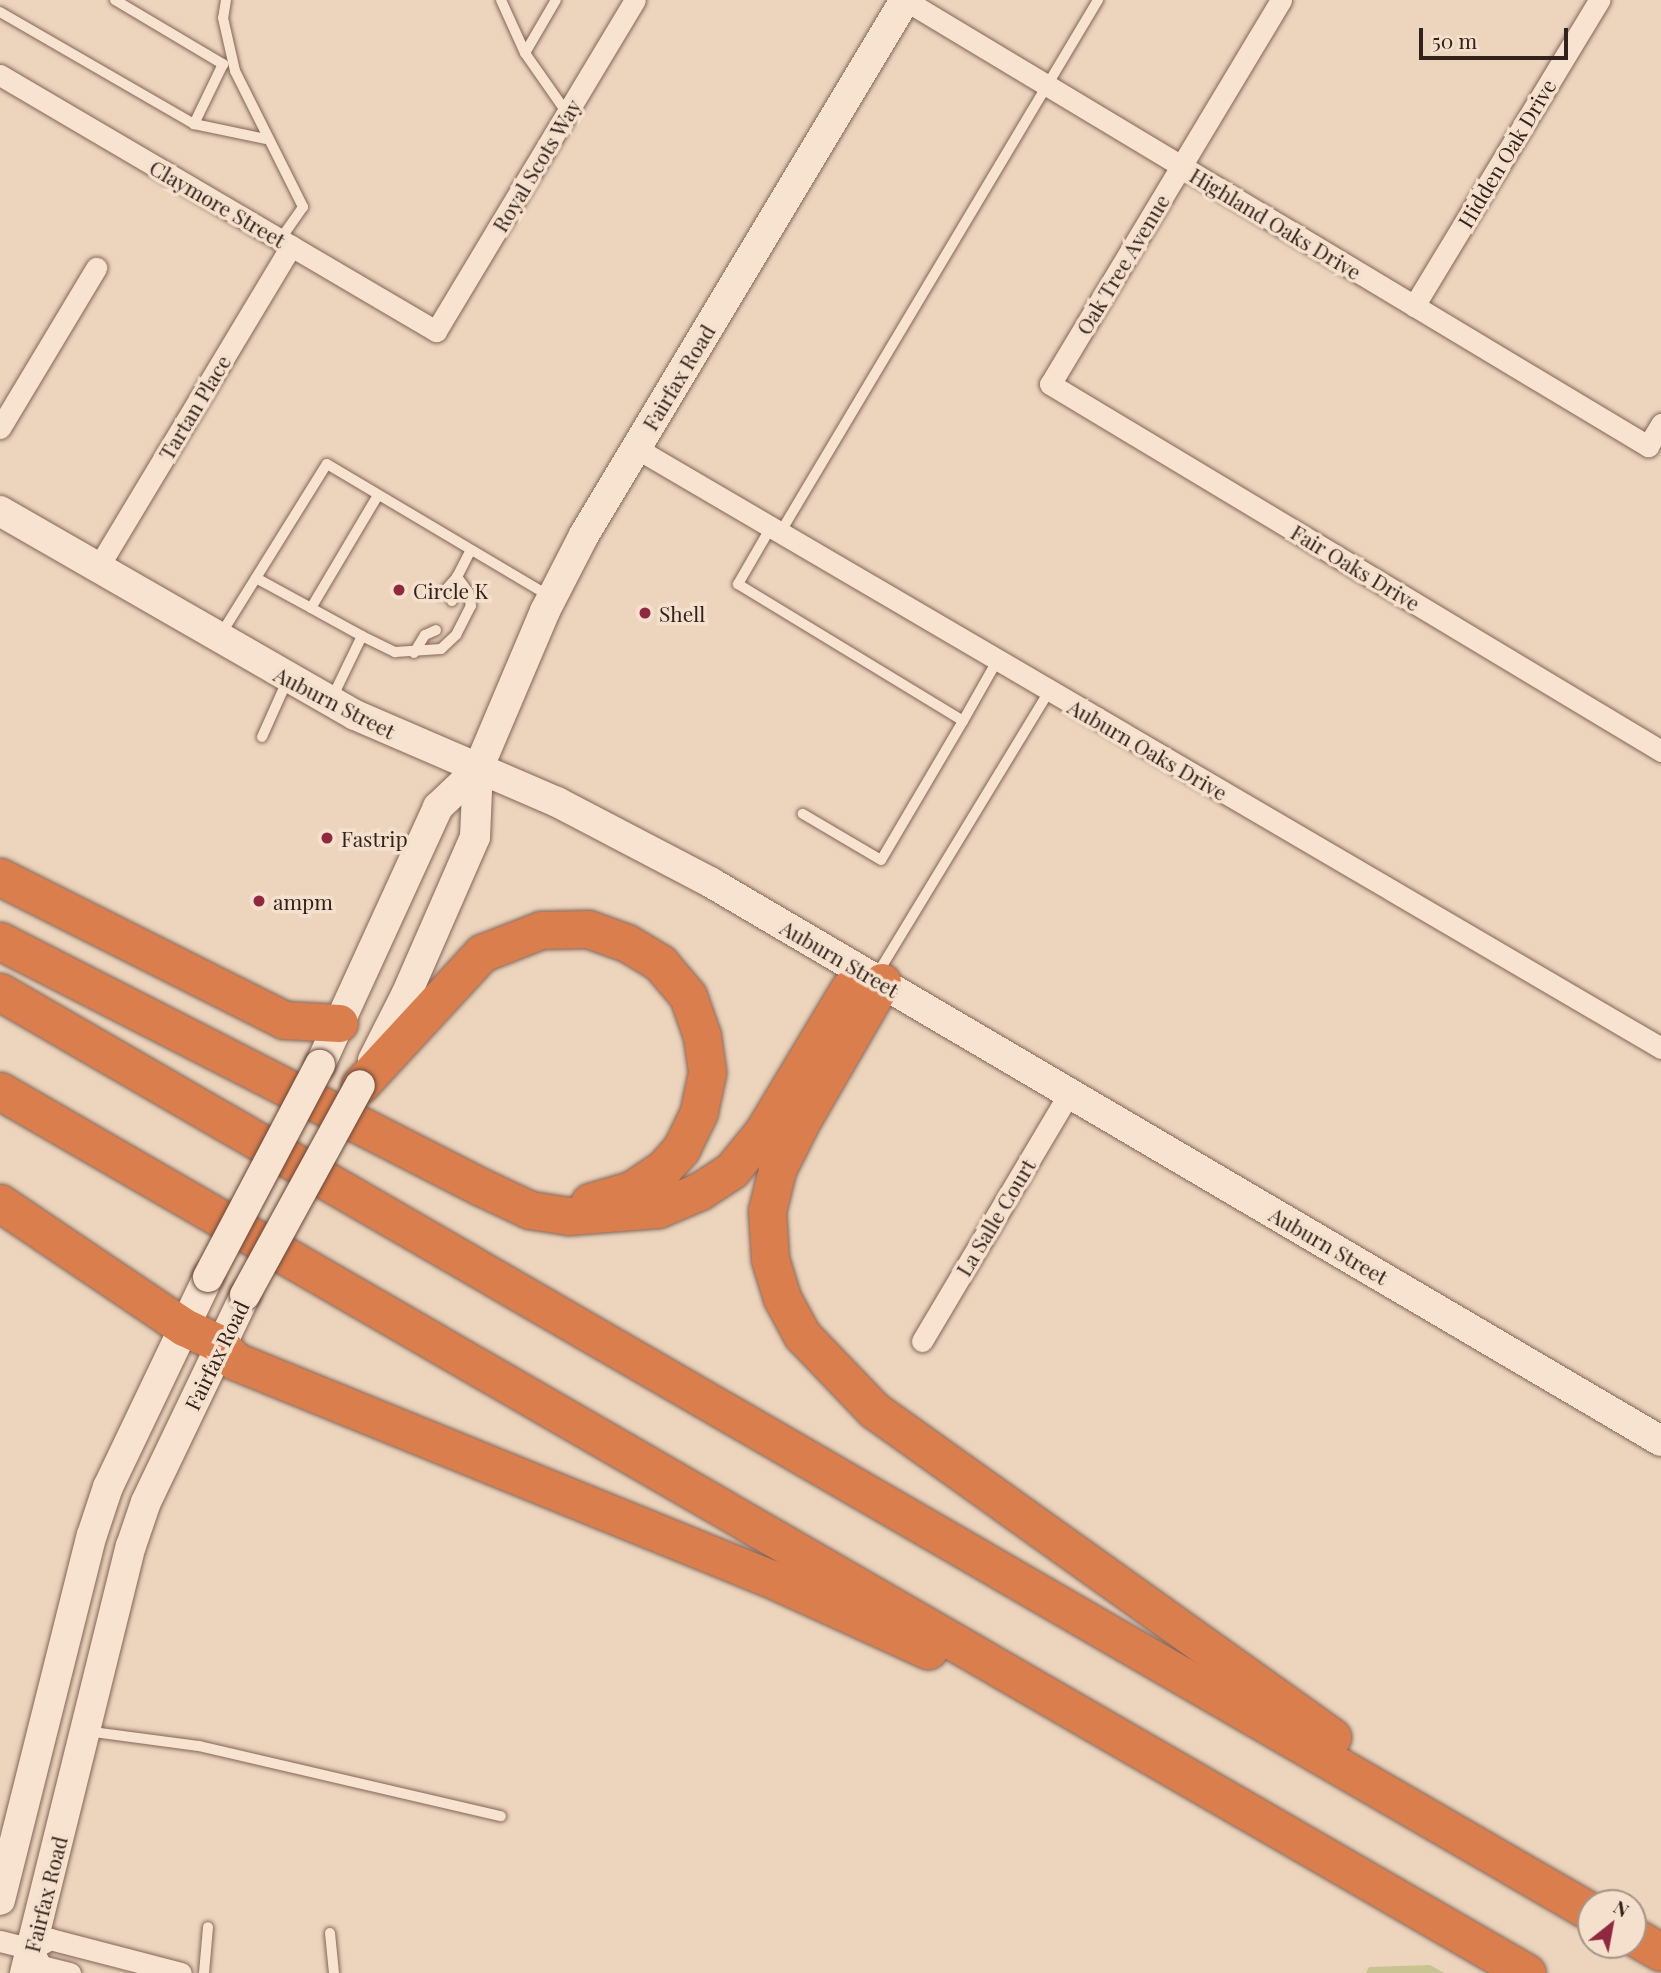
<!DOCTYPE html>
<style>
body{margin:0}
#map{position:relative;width:1661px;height:1973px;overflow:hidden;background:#ecd4bd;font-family:"Playfair Display",serif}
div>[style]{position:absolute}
.green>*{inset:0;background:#c9c392}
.roads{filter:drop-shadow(0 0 2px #836557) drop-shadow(0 0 2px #836557)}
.lane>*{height:10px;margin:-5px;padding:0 5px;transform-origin:5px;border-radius:5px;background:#f7e3d0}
.street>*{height:21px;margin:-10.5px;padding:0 10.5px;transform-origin:10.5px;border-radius:10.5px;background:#f7e3d0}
.secondary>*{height:30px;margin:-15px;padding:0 15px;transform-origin:15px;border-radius:15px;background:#f7e3d0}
.highway>*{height:37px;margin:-18.5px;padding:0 18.5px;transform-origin:18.5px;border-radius:18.5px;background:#db7e4e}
.bridges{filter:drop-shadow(0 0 2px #65463a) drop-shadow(0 0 2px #65463a)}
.secondary-bridge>*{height:30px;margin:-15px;padding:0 15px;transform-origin:15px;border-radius:15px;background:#f7e3d0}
.dots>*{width:19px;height:19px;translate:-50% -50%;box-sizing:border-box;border:4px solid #f4e0cc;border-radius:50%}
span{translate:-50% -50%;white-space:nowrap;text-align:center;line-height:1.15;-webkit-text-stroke:7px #f4e0cc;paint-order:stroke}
.street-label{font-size:21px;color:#33211b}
.poi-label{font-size:21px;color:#33211b}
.left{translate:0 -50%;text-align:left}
.north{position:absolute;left:1577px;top:1889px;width:70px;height:70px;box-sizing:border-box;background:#f4e0cc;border:2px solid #a79485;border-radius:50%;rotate:31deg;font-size:19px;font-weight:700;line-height:28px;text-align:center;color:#33211b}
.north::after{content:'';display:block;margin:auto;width:24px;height:32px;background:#902940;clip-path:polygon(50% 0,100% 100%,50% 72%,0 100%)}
.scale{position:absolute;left:1419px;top:28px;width:149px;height:32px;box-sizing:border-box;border:4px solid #33211b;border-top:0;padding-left:9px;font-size:21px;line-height:24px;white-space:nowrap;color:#33211b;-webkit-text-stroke:5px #f4e0cc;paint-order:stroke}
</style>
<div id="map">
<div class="green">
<i style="clip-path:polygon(1430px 1965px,1444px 1973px,1366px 1973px,1369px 1967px)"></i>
</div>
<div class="roads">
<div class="lane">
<i style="left:115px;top:0;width:126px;rotate:30.7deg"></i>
<i style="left:223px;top:64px;width:67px;rotate:115.8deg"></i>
<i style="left:226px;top:0;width:18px;rotate:99deg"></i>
<i style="left:223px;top:18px;width:54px;rotate:77.2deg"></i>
<i style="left:235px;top:71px;width:152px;rotate:63.4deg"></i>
<i style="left:303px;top:207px;width:39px;rotate:125deg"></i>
<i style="left:501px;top:0;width:58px;rotate:65.6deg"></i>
<i style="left:525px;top:53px;width:73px;rotate:55deg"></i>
<i style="left:0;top:12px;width:224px;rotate:30deg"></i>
<i style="left:194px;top:124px;width:74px;rotate:11.8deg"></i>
<i style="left:525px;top:53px;width:61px;rotate:-59.7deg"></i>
<i style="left:771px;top:527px;width:66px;rotate:120.1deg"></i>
<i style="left:738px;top:584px;width:263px;rotate:31.3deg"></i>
<i style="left:963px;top:721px;width:161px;rotate:120.5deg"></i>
<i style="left:881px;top:860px;width:91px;rotate:-149.5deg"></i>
<i style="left:780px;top:533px;width:621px;rotate:-59.18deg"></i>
<i style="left:256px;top:578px;width:63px;rotate:28.6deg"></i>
<i style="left:441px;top:595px;width:24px;rotate:-48deg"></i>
<i style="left:452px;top:601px;width:25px;rotate:-78deg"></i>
<i style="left:221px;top:634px;width:200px;rotate:-58.1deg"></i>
<i style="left:327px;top:464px;width:258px;rotate:30.7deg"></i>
<i style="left:362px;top:636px;width:37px;rotate:26deg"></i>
<i style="left:395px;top:652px;width:46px;rotate:-3.7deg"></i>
<i style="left:441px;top:649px;width:21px;rotate:-43deg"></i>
<i style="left:456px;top:635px;width:33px;rotate:-63deg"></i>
<i style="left:471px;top:606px;width:14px;rotate:-102deg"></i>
<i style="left:468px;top:592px;width:19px;rotate:-126deg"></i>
<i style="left:457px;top:577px;width:30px;rotate:-63deg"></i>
<i style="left:414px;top:653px;width:21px;rotate:-59deg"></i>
<i style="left:425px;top:635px;width:12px;rotate:-24deg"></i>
<i style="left:332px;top:698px;width:69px;rotate:-64.2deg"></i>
<i style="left:362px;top:636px;width:58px;rotate:-151.2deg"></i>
<i style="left:311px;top:608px;width:131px;rotate:-59.3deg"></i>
<i style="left:963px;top:721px;width:69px;rotate:-60.5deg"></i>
<i style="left:262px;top:737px;width:64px;rotate:-65.9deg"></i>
<i style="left:876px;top:976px;width:333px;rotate:-58.7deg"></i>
<i style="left:86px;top:1731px;width:114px;rotate:7.6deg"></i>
<i style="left:199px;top:1746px;width:310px;rotate:13.1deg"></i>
<i style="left:330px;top:1933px;width:40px;rotate:84.3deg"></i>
<i style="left:204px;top:1973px;width:46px;rotate:-85deg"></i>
</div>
<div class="street">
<i style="left:905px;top:0;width:867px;rotate:30.98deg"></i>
<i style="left:1648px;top:446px;width:26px;rotate:-59deg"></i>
<i style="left:1281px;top:0;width:448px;rotate:121deg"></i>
<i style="left:1050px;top:384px;width:713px;rotate:30.99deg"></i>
<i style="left:0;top:75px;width:506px;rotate:30.42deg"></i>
<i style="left:436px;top:331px;width:386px;rotate:-59deg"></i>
<i style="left:1414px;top:306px;width:358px;rotate:-58.8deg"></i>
<i style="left:0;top:428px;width:187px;rotate:-59deg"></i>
<i style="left:636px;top:448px;width:1188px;rotate:30.34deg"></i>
<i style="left:97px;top:569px;width:377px;rotate:-59deg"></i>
<i style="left:922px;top:1341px;width:288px;rotate:-59.3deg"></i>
<i style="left:0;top:1941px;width:33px;rotate:14deg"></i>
<i style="left:32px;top:1949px;width:21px;rotate:-29deg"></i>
<i style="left:50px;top:1939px;width:135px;rotate:14.5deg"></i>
<i style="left:32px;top:1949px;width:19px;rotate:62deg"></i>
<i style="left:41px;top:1966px;width:30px;rotate:14deg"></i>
</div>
<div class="secondary">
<i style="left:0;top:511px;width:409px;rotate:29.9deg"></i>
<i style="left:355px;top:715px;width:220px;rotate:23.3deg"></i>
<i style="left:557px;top:802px;width:173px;rotate:27.6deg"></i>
<i style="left:710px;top:882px;width:1103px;rotate:30.45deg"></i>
<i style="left:373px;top:1060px;width:73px;rotate:-63.1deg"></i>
<i style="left:406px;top:995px;width:172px;rotate:-66.4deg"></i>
<i style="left:475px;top:837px;width:68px;rotate:-87.5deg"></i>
<i style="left:478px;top:769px;width:172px;rotate:-67deg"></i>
<i style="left:545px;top:611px;width:85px;rotate:-62.8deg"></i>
<i style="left:584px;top:535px;width:624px;rotate:-59.04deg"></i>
<i style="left:320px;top:1065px;width:284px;rotate:-65.4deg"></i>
<i style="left:438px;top:807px;width:55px;rotate:-43.5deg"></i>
<i style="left:0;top:1900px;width:376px;rotate:-75.9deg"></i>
<i style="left:92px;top:1535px;width:51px;rotate:-71.6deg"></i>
<i style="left:108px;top:1487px;width:233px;rotate:-64.5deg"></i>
<i style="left:25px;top:1973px;width:440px;rotate:-76.1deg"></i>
<i style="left:131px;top:1546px;width:46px;rotate:-71.2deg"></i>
<i style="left:146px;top:1502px;width:229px;rotate:-64.4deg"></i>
</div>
<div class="highway">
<i style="left:0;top:877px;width:318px;rotate:26.7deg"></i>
<i style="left:284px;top:1020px;width:55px;rotate:3.1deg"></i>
<i style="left:0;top:941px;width:540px;rotate:27.09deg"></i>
<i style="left:481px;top:1187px;width:54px;rotate:25.1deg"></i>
<i style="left:530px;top:1210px;width:39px;rotate:9deg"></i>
<i style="left:569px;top:1216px;width:89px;rotate:-4.5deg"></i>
<i style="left:658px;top:1209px;width:46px;rotate:-23.2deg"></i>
<i style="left:700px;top:1191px;width:38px;rotate:-33deg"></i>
<i style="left:732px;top:1170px;width:49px;rotate:-50.8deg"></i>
<i style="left:763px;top:1132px;width:167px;rotate:-59deg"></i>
<i style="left:882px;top:982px;width:160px;rotate:120.1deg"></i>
<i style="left:802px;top:1120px;width:56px;rotate:116.6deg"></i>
<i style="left:777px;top:1170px;width:42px;rotate:103.7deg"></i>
<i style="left:767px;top:1211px;width:48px;rotate:86.4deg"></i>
<i style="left:770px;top:1259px;width:41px;rotate:72.9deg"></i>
<i style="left:782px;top:1298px;width:42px;rotate:61.6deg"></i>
<i style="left:802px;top:1335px;width:104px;rotate:46.2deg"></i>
<i style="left:874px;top:1410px;width:563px;rotate:35.53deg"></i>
<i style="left:0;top:992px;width:1838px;rotate:30.04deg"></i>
<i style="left:360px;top:1085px;width:180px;rotate:-47.3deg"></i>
<i style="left:482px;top:953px;width:63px;rotate:-21.3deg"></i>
<i style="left:541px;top:930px;width:47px;rotate:-1.2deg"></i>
<i style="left:588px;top:929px;width:41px;rotate:19.7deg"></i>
<i style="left:627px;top:943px;width:39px;rotate:31deg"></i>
<i style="left:660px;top:963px;width:43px;rotate:49.7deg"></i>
<i style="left:688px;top:996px;width:42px;rotate:70.7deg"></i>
<i style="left:702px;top:1036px;width:37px;rotate:82deg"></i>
<i style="left:707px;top:1073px;width:40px;rotate:102deg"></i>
<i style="left:699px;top:1112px;width:41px;rotate:115.9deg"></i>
<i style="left:681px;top:1149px;width:25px;rotate:132deg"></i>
<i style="left:664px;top:1168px;width:40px;rotate:146deg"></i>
<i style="left:631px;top:1190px;width:43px;rotate:163.7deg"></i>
<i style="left:0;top:1091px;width:1763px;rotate:30.01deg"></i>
<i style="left:0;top:1203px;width:222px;rotate:34deg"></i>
<i style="left:184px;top:1327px;width:40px;rotate:25deg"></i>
<i style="left:220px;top:1344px;width:23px;rotate:49deg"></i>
<i style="left:235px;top:1361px;width:576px;rotate:22.12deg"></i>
<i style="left:769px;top:1578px;width:175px;rotate:24.4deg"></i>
<i style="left:1633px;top:1936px;width:32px;rotate:30deg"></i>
</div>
</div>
<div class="bridges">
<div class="secondary-bridge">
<i style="left:208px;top:1277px;width:240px;rotate:-62.2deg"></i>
<i style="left:245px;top:1295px;width:239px;rotate:-61.3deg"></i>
</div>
</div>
<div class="dots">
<i style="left:399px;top:590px;background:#902940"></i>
<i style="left:645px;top:613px;background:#902940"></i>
<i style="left:327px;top:838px;background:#902940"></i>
<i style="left:259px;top:901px;background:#902940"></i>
</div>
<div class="street-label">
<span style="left:1506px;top:153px;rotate:-59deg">Hidden Oak Drive</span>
<span style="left:536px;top:165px;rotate:-59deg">Royal Scots Way</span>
<span style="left:218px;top:203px;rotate:30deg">Claymore Street</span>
<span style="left:1276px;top:223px;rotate:31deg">Highland Oaks Drive</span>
<span style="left:1122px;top:264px;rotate:-59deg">Oak Tree Avenue</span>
<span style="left:678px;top:377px;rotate:-59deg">Fairfax Road</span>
<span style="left:194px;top:407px;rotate:-59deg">Tartan Place</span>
<span style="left:1356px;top:567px;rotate:31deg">Fair Oaks Drive</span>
<span style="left:335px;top:702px;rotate:27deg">Auburn Street</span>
<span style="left:1148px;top:749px;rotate:30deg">Auburn Oaks Drive</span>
<span style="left:840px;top:958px;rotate:30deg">Auburn Street</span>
<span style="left:995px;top:1217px;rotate:-59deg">La Salle Court</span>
<span style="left:1329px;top:1245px;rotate:30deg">Auburn Street</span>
<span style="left:216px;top:1355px;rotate:-64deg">Fairfax Road</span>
<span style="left:45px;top:1894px;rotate:-76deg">Fairfax Road</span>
</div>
<div class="poi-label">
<span class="left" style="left:413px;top:590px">Circle K</span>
<span class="left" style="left:659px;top:613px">Shell</span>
<span class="left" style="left:341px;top:838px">Fastrip</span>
<span class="left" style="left:273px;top:901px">ampm</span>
</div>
<div class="north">N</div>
<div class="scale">50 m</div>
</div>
